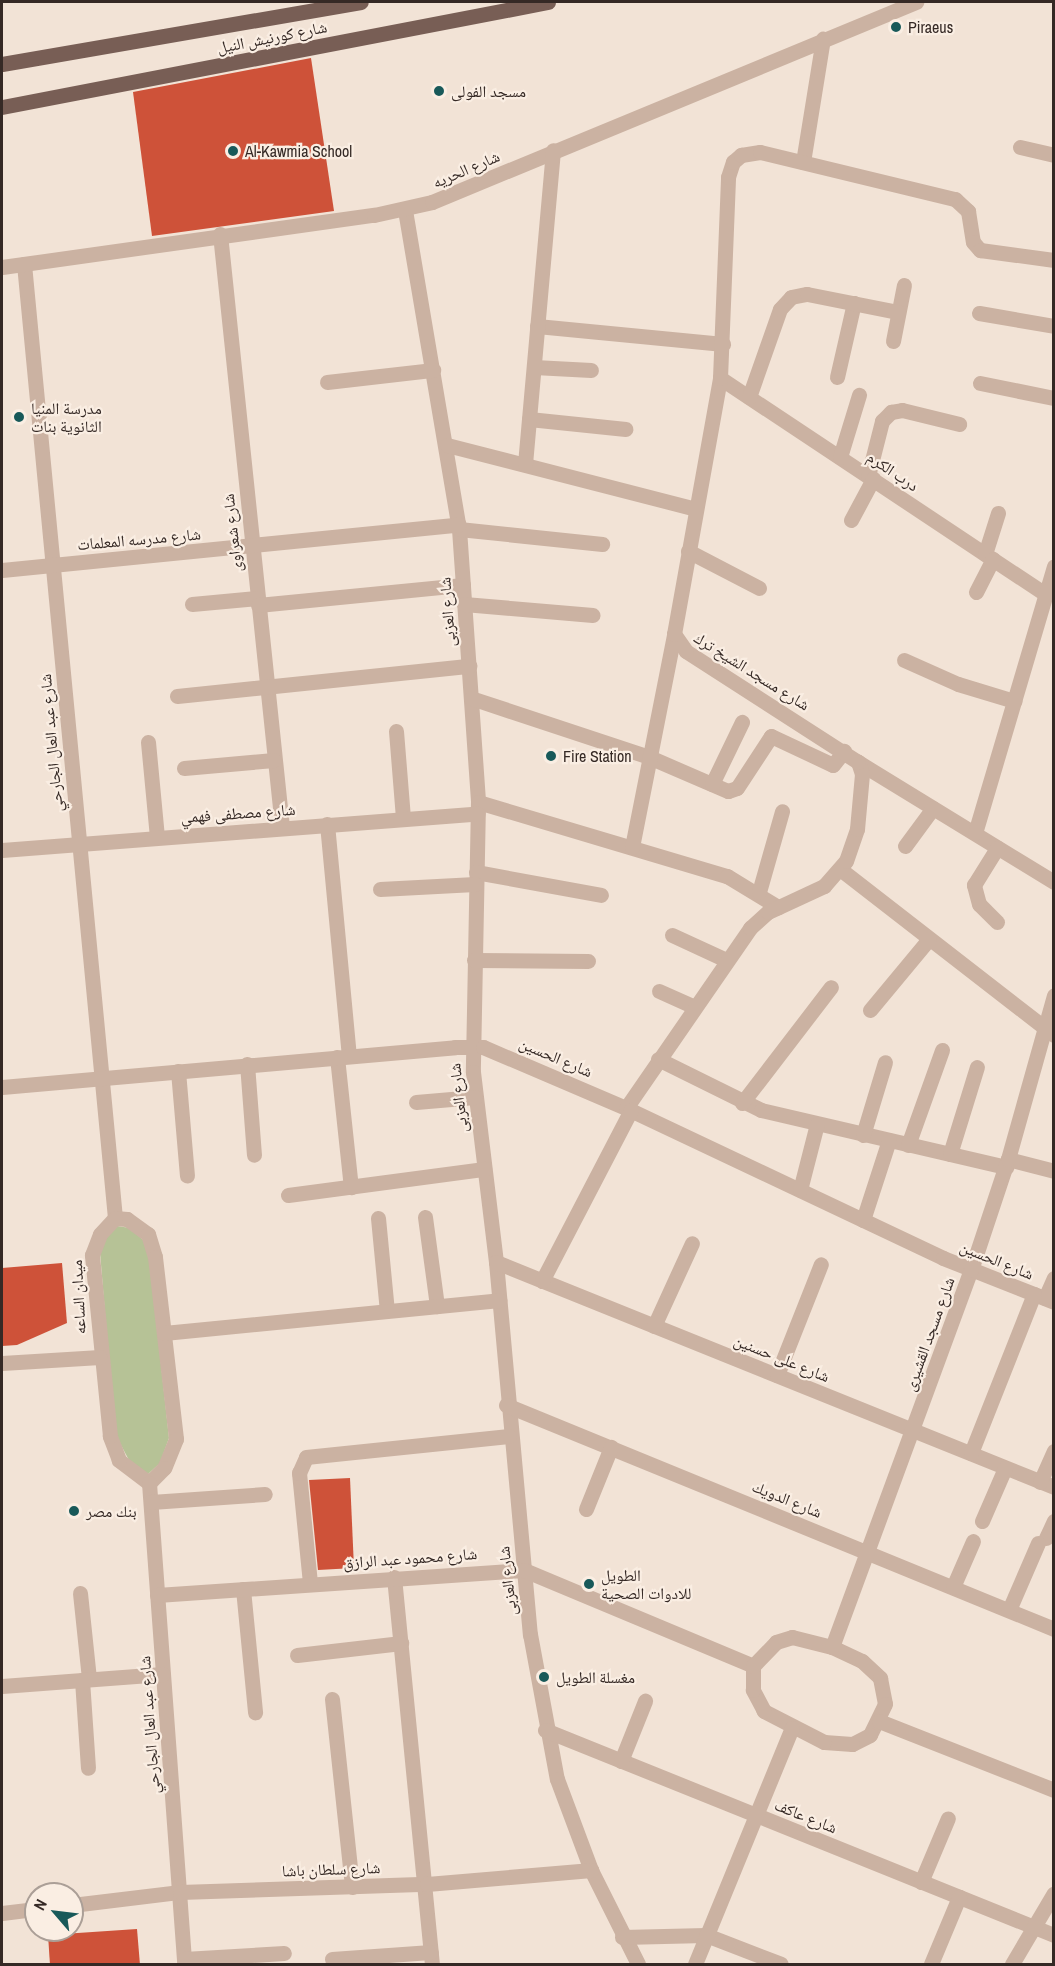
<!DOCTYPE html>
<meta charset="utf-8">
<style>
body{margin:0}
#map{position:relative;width:1055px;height:1966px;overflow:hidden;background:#f2e3d6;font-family:"Archivo Narrow","Noto Naskh Arabic",sans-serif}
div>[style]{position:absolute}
.green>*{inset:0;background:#b6c296}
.building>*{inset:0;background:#ce5239}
.minor>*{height:15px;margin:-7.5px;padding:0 7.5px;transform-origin:7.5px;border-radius:7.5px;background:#cbb2a2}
.primary>*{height:15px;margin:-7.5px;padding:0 7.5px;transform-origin:7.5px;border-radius:7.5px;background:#785e55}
.dots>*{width:16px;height:16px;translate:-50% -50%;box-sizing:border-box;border:3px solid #faeee3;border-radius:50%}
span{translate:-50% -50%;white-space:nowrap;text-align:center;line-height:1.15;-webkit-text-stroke:4.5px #faeee3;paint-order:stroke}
.poi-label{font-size:16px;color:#352925}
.left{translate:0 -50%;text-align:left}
.street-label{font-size:16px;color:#352925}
.frame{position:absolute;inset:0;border:3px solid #352925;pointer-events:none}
.north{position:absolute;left:24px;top:1882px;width:60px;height:60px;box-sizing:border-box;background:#faeee3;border:2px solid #ab9f97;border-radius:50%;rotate:298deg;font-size:16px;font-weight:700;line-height:24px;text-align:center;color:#352925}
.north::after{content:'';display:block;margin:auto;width:21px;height:27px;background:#185959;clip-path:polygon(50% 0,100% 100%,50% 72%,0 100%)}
</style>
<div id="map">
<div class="green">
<i style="clip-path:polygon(117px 1226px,130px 1228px,143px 1240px,149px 1254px,169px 1438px,160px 1463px,147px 1475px,130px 1462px,115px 1434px,100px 1252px,105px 1237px)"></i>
</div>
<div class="building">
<i style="clip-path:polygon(311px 58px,334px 211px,152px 236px,133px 92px)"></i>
<i style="clip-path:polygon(62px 1263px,67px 1323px,17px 1345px,2px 1346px,2px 1268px)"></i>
<i style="clip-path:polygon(350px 1478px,354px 1568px,318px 1570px,309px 1480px)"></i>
<i style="clip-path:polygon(137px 1929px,140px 1965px,50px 1965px,48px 1935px)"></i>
</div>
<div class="minor">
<i style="left:1020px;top:147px;width:35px;rotate:13deg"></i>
<i style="left:803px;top:162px;width:125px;rotate:-80.8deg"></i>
<i style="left:405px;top:210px;width:324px;rotate:80.4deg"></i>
<i style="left:459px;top:529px;width:274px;rotate:86deg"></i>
<i style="left:478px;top:802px;width:270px;rotate:91.1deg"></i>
<i style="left:473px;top:1072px;width:191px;rotate:83.1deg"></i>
<i style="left:496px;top:1262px;width:374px;rotate:84.8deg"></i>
<i style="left:530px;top:1634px;width:147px;rotate:79.5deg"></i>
<i style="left:557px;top:1779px;width:97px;rotate:69.5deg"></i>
<i style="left:591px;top:1870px;width:105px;rotate:63.4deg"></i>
<i style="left:220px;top:234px;width:596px;rotate:84.03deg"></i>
<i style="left:24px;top:264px;width:958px;rotate:84.55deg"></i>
<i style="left:2px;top:267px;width:376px;rotate:-8deg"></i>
<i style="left:374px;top:215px;width:59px;rotate:-12.6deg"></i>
<i style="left:432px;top:202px;width:524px;rotate:-22.45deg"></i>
<i style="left:979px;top:313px;width:76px;rotate:9.8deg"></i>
<i style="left:537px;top:326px;width:187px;rotate:5.5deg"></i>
<i style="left:893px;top:341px;width:57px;rotate:-78.9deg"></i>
<i style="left:534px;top:367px;width:57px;rotate:3deg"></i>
<i style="left:837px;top:377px;width:76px;rotate:-77.1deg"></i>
<i style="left:720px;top:378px;width:390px;rotate:33.6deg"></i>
<i style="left:327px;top:382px;width:107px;rotate:-6.5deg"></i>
<i style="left:980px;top:383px;width:76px;rotate:11.5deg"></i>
<i style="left:749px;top:397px;width:93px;rotate:-70.6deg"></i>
<i style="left:780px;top:309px;width:16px;rotate:-47deg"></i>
<i style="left:791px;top:297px;width:16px;rotate:-11deg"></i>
<i style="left:807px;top:294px;width:93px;rotate:11.2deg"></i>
<i style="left:529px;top:419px;width:97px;rotate:5.9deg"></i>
<i style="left:447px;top:445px;width:257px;rotate:14.4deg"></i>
<i style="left:840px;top:457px;width:65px;rotate:-73deg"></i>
<i style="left:525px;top:464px;width:315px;rotate:-84.9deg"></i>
<i style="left:868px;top:476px;width:57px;rotate:-75.7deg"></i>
<i style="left:882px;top:421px;width:13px;rotate:-45deg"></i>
<i style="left:891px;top:412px;width:11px;rotate:-10deg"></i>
<i style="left:902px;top:410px;width:59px;rotate:13.8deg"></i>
<i style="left:851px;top:520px;width:47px;rotate:-61.8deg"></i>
<i style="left:459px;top:529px;width:144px;rotate:6deg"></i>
<i style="left:688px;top:551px;width:80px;rotate:27.5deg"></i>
<i style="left:985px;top:554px;width:43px;rotate:-72.4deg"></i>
<i style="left:2px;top:570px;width:459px;rotate:-5.7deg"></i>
<i style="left:976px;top:592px;width:37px;rotate:-63deg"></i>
<i style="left:192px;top:604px;width:65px;rotate:-5.3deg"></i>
<i style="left:464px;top:604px;width:129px;rotate:4.9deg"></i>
<i style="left:258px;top:605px;width:206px;rotate:-5.6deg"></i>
<i style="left:904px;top:660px;width:59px;rotate:24deg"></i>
<i style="left:958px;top:684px;width:59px;rotate:16.9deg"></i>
<i style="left:177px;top:696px;width:294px;rotate:-5.9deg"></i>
<i style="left:471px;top:698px;width:188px;rotate:18.3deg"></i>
<i style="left:649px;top:757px;width:86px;rotate:23.3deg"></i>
<i style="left:728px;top:791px;width:9px;rotate:-18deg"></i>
<i style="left:737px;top:788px;width:62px;rotate:-56.8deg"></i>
<i style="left:771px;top:736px;width:68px;rotate:25.1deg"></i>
<i style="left:833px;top:765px;width:18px;rotate:-52deg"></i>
<i style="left:396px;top:731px;width:87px;rotate:85.4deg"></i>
<i style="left:148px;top:742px;width:95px;rotate:84.6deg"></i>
<i style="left:858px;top:762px;width:230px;rotate:31.5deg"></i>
<i style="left:184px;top:768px;width:90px;rotate:-5.1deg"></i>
<i style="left:712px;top:784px;width:69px;rotate:-64.2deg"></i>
<i style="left:478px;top:802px;width:260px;rotate:16.6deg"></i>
<i style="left:727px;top:876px;width:60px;rotate:31.3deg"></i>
<i style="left:327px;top:824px;width:233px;rotate:84.6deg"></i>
<i style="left:975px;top:833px;width:278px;rotate:-73.5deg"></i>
<i style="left:905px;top:846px;width:47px;rotate:-53.6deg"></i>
<i style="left:632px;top:847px;width:217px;rotate:-78.8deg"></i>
<i style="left:2px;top:850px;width:477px;rotate:-4.4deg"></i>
<i style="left:840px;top:869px;width:271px;rotate:37.8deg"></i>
<i style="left:476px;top:872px;width:127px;rotate:10.4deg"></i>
<i style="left:380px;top:889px;width:95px;rotate:-3deg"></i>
<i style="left:759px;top:892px;width:84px;rotate:-74.1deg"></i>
<i style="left:997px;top:922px;width:25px;rotate:-135deg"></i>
<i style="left:979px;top:904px;width:20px;rotate:-105deg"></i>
<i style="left:974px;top:885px;width:44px;rotate:-58.1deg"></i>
<i style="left:672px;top:935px;width:60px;rotate:24.8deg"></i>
<i style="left:474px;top:960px;width:114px;rotate:0.5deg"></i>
<i style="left:659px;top:991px;width:37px;rotate:24deg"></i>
<i style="left:870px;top:1010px;width:92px;rotate:-50.3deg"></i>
<i style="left:337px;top:1057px;width:131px;rotate:83.9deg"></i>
<i style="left:658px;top:1059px;width:115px;rotate:26.3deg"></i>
<i style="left:761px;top:1110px;width:252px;rotate:13.1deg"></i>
<i style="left:247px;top:1064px;width:91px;rotate:85.6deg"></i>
<i style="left:178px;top:1071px;width:105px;rotate:85.1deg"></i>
<i style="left:2px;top:1087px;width:455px;rotate:-5deg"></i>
<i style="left:455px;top:1047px;width:28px"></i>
<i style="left:483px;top:1047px;width:155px;rotate:23.1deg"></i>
<i style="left:626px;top:1108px;width:351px;rotate:25.3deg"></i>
<i style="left:943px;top:1258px;width:119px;rotate:21.6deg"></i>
<i style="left:416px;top:1102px;width:59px;rotate:-4.8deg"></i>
<i style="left:742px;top:1103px;width:146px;rotate:-52.5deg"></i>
<i style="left:626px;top:1108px;width:219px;rotate:-55.4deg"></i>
<i style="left:750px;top:928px;width:24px;rotate:-42deg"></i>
<i style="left:768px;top:912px;width:62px;rotate:-24.9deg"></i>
<i style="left:824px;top:886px;width:33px;rotate:-49deg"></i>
<i style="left:846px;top:861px;width:34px;rotate:-71deg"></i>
<i style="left:857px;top:829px;width:55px;rotate:-84.8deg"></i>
<i style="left:862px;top:774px;width:13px;rotate:-108deg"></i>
<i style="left:858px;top:762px;width:205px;rotate:-147.2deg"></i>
<i style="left:686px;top:651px;width:21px;rotate:-125deg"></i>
<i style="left:674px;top:634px;width:260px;rotate:-79.8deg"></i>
<i style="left:720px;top:378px;width:201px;rotate:-87.7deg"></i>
<i style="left:728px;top:177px;width:16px;rotate:-72deg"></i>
<i style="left:733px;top:162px;width:11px;rotate:-41deg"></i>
<i style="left:741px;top:155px;width:19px;rotate:-9deg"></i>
<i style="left:760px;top:152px;width:201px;rotate:13.6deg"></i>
<i style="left:955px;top:199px;width:18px;rotate:43deg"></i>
<i style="left:968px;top:211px;width:31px;rotate:81deg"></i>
<i style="left:973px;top:242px;width:11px;rotate:49deg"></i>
<i style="left:980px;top:250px;width:75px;rotate:7.7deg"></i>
<i style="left:863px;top:1135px;width:76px;rotate:-73.2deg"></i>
<i style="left:908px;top:1145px;width:101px;rotate:-70.3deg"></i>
<i style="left:950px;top:1154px;width:91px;rotate:-72.8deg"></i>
<i style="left:1008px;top:1159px;width:48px;rotate:14.6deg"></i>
<i style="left:800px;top:1190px;width:68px;rotate:-75.6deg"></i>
<i style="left:288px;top:1195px;width:198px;rotate:-7.6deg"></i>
<i style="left:425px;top:1217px;width:90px;rotate:82.3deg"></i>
<i style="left:115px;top:1218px;width:12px;rotate:5deg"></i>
<i style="left:127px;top:1219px;width:26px;rotate:36deg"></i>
<i style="left:148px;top:1234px;width:24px;rotate:73deg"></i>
<i style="left:155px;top:1257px;width:183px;rotate:83.4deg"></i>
<i style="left:176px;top:1439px;width:31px;rotate:112deg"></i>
<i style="left:164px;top:1468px;width:21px;rotate:135deg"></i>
<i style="left:149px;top:1483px;width:38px;rotate:-143deg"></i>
<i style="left:119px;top:1460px;width:26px;rotate:-111deg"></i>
<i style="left:110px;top:1436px;width:182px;rotate:-95.7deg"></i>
<i style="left:92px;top:1255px;width:22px;rotate:-69deg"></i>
<i style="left:100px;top:1234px;width:22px;rotate:-47deg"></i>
<i style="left:378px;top:1218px;width:93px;rotate:84.5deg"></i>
<i style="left:863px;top:1220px;width:84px;rotate:-72deg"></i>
<i style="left:496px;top:1262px;width:602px;rotate:21.96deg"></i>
<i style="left:542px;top:1281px;width:193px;rotate:-62.5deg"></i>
<i style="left:1045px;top:1298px;width:22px;rotate:-66deg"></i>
<i style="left:654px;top:1326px;width:91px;rotate:-65.4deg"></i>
<i style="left:164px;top:1333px;width:337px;rotate:-5.6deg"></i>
<i style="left:2px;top:1363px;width:98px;rotate:-3.5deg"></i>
<i style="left:777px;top:1375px;width:119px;rotate:-68.4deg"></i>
<i style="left:506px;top:1405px;width:592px;rotate:22.23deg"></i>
<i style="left:971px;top:1453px;width:171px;rotate:-68.4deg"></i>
<i style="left:1040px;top:1482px;width:34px;rotate:-66deg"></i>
<i style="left:149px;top:1483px;width:482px;rotate:85.8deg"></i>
<i style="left:151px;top:1502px;width:114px;rotate:-4deg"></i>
<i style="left:586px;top:1509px;width:67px;rotate:-68deg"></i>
<i style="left:982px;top:1521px;width:58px;rotate:-66.5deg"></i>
<i style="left:1046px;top:1538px;width:19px;rotate:-65deg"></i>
<i style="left:394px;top:1577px;width:389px;rotate:84.4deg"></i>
<i style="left:310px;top:1583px;width:111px;rotate:-95.7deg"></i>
<i style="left:299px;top:1473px;width:17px;rotate:-66deg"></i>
<i style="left:306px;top:1457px;width:204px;rotate:-5.9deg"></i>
<i style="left:953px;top:1587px;width:50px;rotate:-66.5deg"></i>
<i style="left:243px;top:1589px;width:124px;rotate:84.4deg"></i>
<i style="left:80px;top:1593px;width:86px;rotate:84deg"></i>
<i style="left:157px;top:1595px;width:368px;rotate:-3.9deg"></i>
<i style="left:524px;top:1570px;width:248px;rotate:22.7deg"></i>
<i style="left:1009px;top:1610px;width:73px;rotate:-66.6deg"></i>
<i style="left:792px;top:1637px;width:41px;rotate:14deg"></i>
<i style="left:832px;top:1647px;width:33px;rotate:25deg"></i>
<i style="left:862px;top:1661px;width:25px;rotate:43deg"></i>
<i style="left:880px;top:1678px;width:26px;rotate:79deg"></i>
<i style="left:885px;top:1704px;width:34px;rotate:116deg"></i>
<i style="left:870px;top:1735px;width:20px;rotate:153deg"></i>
<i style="left:852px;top:1744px;width:28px;rotate:-176deg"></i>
<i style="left:824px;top:1742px;width:68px;rotate:-152.7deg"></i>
<i style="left:764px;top:1711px;width:24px;rotate:-118deg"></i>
<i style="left:753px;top:1690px;width:24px;rotate:-90deg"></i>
<i style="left:753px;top:1666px;width:33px;rotate:-46deg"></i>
<i style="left:776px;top:1642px;width:17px;rotate:-17deg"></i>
<i style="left:832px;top:1647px;width:402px;rotate:-69.8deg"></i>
<i style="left:971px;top:1270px;width:117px;rotate:-71.6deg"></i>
<i style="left:1008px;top:1159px;width:170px;rotate:-74.3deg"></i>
<i style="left:297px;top:1655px;width:105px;rotate:-6.6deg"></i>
<i style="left:82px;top:1680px;width:88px;rotate:86.1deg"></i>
<i style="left:2px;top:1686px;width:161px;rotate:-4.3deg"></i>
<i style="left:332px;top:1699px;width:189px;rotate:83.9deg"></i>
<i style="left:879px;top:1721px;width:188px;rotate:21.5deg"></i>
<i style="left:545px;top:1730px;width:549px;rotate:21.94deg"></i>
<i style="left:621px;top:1761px;width:65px;rotate:-68.2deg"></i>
<i style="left:921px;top:1882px;width:69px;rotate:-67.1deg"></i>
<i style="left:72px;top:1905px;width:109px;rotate:-6.9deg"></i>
<i style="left:180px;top:1892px;width:247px;rotate:-1.9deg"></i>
<i style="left:427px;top:1884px;width:165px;rotate:-4.9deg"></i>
<i style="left:2px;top:1913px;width:34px;rotate:-7deg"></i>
<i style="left:622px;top:1937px;width:84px;rotate:-1.4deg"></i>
<i style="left:706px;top:1935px;width:80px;rotate:21.1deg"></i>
<i style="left:184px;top:1959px;width:100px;rotate:-3.4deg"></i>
<i style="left:332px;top:1959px;width:99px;rotate:-4deg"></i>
<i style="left:695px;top:1964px;width:255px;rotate:-67.7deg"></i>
<i style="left:931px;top:1964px;width:73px;rotate:-67.3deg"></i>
<i style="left:1012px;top:1964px;width:82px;rotate:-59.4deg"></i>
</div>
<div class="primary">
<i style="left:2px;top:64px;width:364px;rotate:-9.8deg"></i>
<i style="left:2px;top:107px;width:556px;rotate:-10.89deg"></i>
</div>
<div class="dots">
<i style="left:896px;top:27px;background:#185959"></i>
<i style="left:439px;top:91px;background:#185959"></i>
<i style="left:233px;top:151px;background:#185959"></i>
<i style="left:19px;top:417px;background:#185959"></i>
<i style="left:551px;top:756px;background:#185959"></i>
<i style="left:74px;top:1511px;background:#185959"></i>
<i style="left:589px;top:1584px;background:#185959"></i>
<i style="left:544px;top:1677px;background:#185959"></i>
</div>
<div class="poi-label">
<span class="left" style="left:908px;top:27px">Piraeus</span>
<span class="left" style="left:451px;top:91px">مسجد الفولى</span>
<span class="left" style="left:245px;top:151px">Al-Kawmia School</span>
<span class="left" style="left:31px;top:417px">مدرسة المنيا<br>الثانوية بنات</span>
<span class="left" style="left:563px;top:756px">Fire Station</span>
<span class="left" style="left:86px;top:1511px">بنك مصر</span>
<span class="left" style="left:601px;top:1584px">الطويل<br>للادوات الصحية</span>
<span class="left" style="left:556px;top:1677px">مغسلة الطويل</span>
</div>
<div class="street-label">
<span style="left:272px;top:37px;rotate:-11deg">شارع كورنيش النيل</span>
<span style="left:466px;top:169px;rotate:-23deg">شارع الحريه</span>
<span style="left:893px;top:471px;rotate:34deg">درب الكرم</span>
<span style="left:232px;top:533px;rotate:-96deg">شارع شعراوى</span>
<span style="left:139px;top:539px;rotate:-5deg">شارع مدرسه المعلمات</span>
<span style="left:447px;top:612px;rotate:-94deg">شارع العزبى</span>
<span style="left:752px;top:671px;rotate:32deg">شارع مسجد الشيخ ترك</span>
<span style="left:51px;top:743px;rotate:-95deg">شارع عبد العال الجارحي</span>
<span style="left:238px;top:813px;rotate:-4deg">شارع مصطفى فهمي</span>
<span style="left:556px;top:1057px;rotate:23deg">شارع الحسين</span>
<span style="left:458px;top:1098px;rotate:-96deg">شارع العزبى</span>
<span style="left:997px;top:1260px;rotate:22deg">شارع الحسين</span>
<span style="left:78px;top:1297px;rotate:-93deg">ميدان الساعه</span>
<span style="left:929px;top:1334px;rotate:-70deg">شارع مسجد القشيرى</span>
<span style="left:782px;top:1358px;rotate:22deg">شارع على حسنين</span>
<span style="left:787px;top:1499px;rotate:22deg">شارع الدويك</span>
<span style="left:410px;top:1558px;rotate:-4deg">شارع محمود عبد الرازق</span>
<span style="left:507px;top:1581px;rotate:-96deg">شارع العزبى</span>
<span style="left:149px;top:1725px;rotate:-94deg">شارع عبد العال الجارحي</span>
<span style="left:806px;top:1816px;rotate:22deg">شارع عاكف</span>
<span style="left:331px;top:1869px;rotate:-2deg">شارع سلطان باشا</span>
</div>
<div class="frame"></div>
<div class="north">N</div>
</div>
